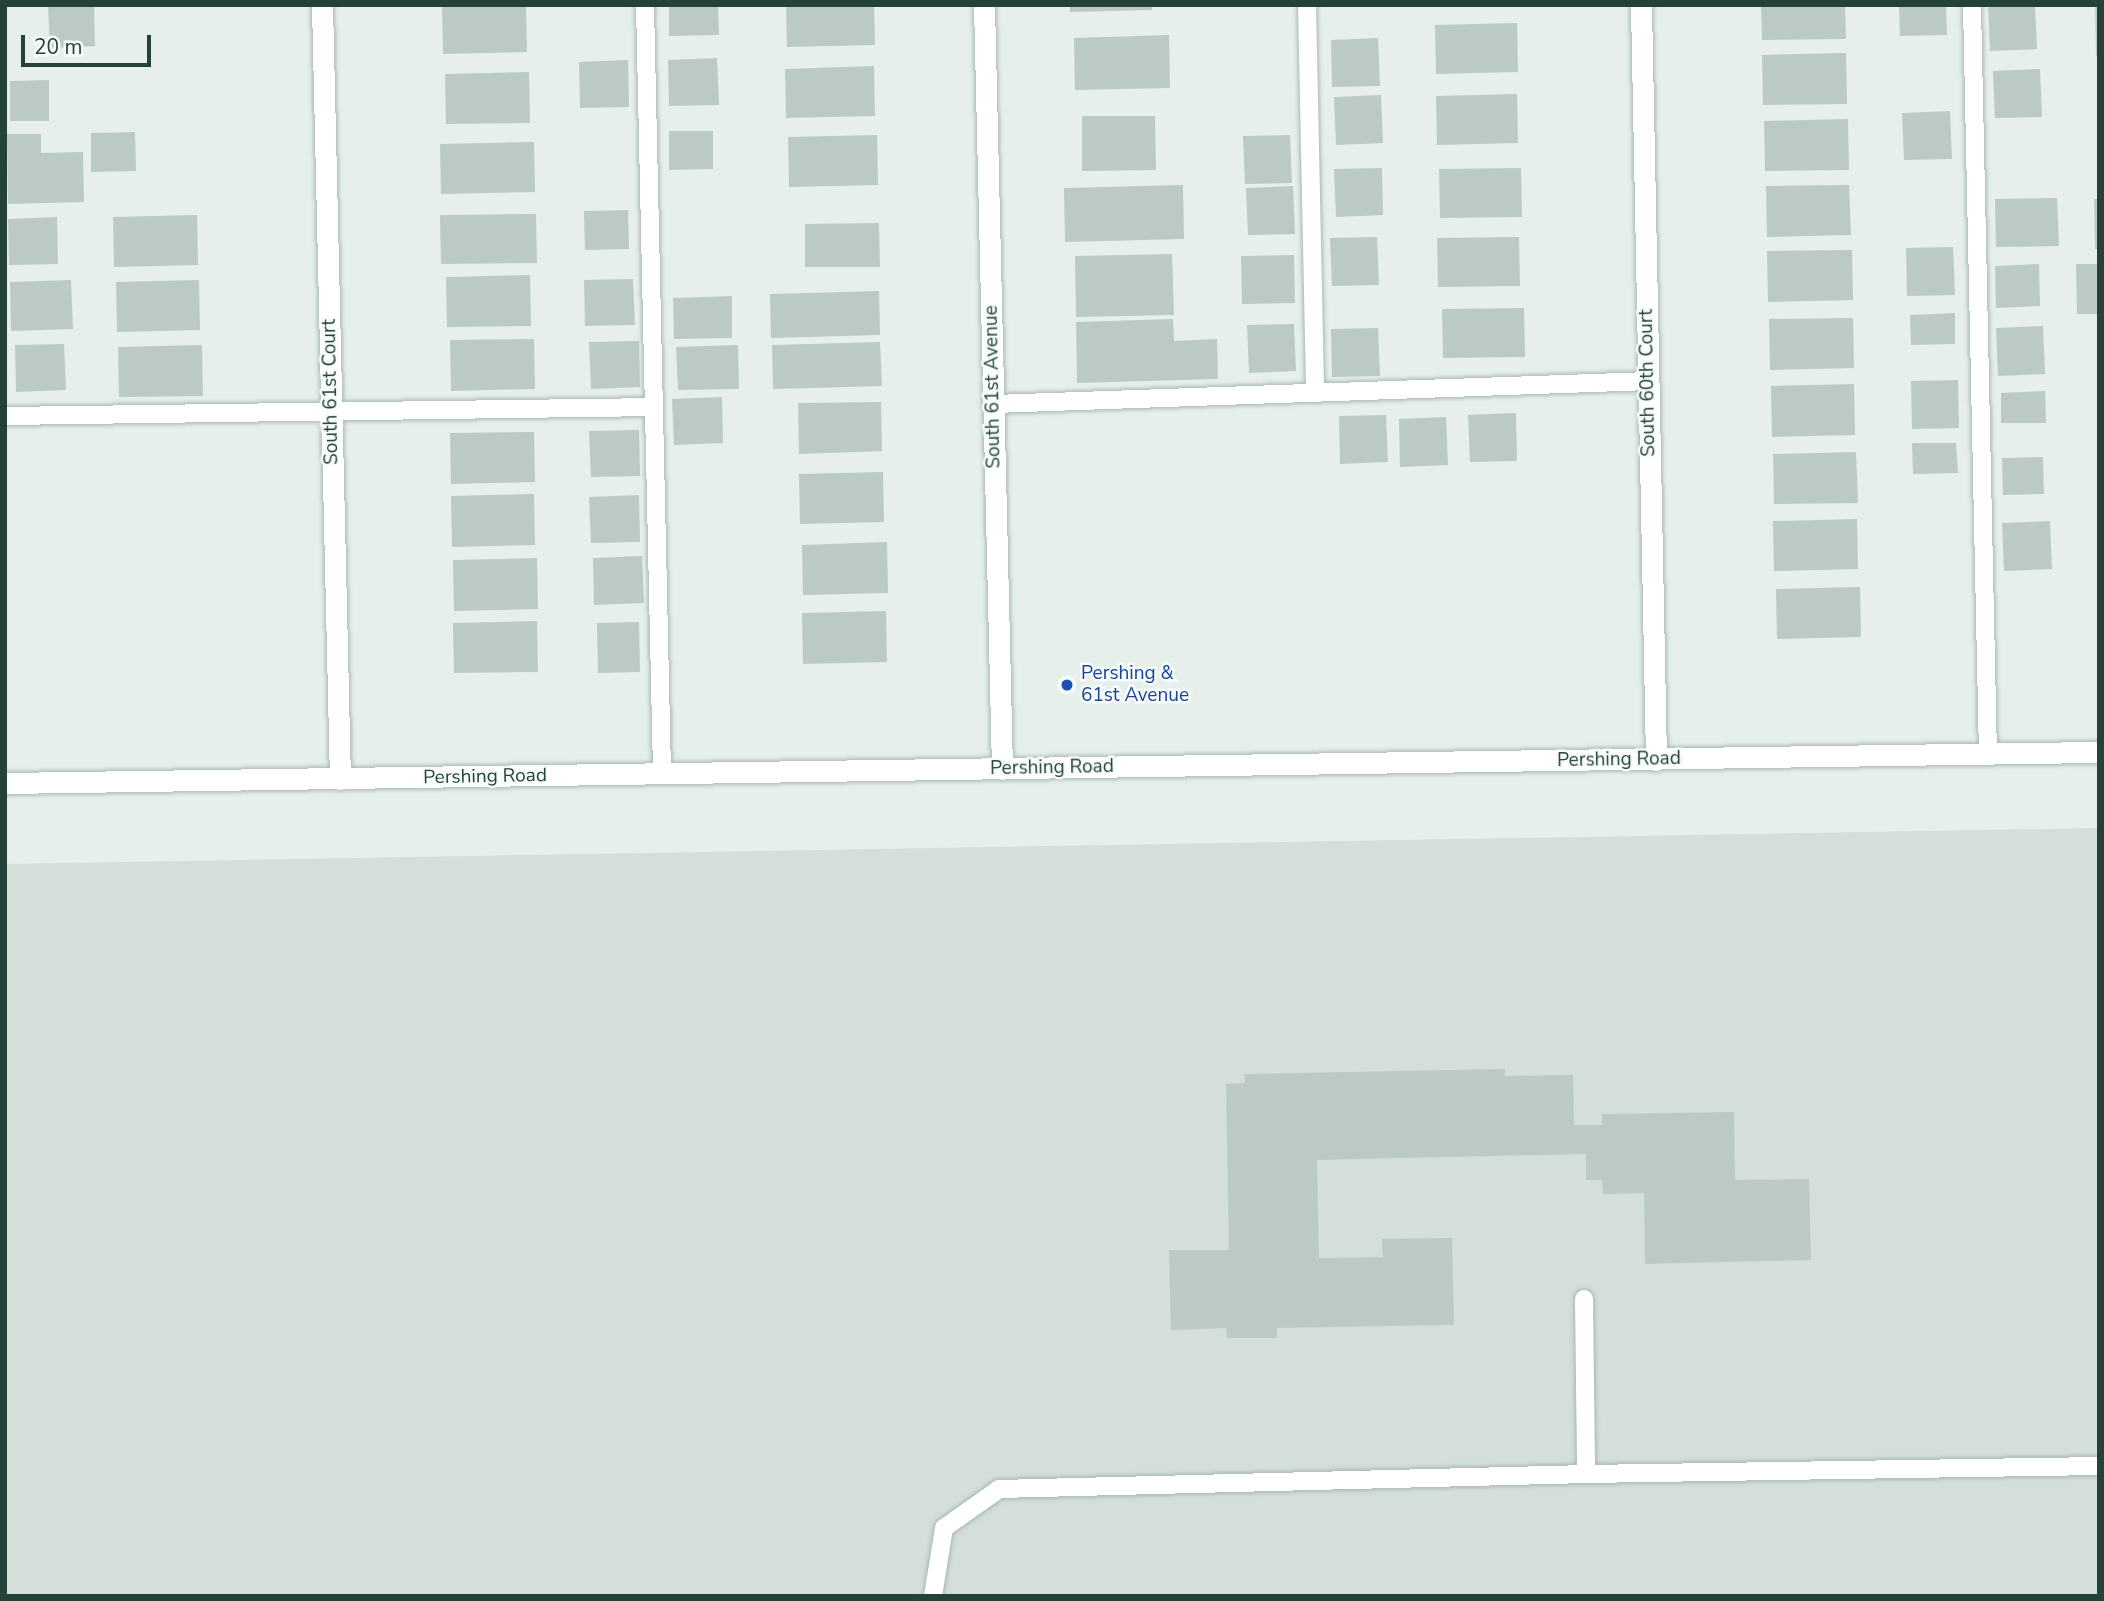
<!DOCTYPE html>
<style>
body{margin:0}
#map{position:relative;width:2104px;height:1601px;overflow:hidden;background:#e6efeb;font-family:"Nunito Sans",sans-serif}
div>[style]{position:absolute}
.built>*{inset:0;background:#d4dfda}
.building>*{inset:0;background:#bbcac4}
.roads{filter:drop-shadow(0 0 2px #a8b8b2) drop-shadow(0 0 2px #a8b8b2)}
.service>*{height:18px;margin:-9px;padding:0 9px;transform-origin:9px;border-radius:9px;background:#fff}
.minor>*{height:21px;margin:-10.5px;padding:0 10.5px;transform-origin:10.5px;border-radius:10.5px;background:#fff}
.secondary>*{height:21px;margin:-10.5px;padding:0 10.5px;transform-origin:10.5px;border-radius:10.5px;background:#fff}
.dots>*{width:19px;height:19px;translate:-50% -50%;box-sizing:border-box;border:4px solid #f7fbf9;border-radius:50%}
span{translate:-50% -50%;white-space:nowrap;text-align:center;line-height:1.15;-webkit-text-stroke:5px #f7fbf9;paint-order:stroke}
.street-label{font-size:19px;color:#24423a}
.transit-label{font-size:19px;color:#164399}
.left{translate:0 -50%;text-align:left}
.frame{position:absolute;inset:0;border:7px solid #24423a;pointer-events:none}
.scale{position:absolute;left:21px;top:35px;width:130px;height:32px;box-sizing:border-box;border:4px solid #24423a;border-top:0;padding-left:9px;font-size:21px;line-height:24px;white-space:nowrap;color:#24423a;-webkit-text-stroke:5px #f7fbf9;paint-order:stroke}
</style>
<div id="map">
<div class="built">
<i style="clip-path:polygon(2099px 828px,2099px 1596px,5px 1596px,5px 864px)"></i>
</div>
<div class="building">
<i style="clip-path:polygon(48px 5px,94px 5px,95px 46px,50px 48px)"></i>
<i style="clip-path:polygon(442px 5px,526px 5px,527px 52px,443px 54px)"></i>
<i style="clip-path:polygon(669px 5px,718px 5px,719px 35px,669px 36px)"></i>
<i style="clip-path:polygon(786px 5px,874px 5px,875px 45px,787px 47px)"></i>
<i style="clip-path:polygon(1070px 5px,1152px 5px,1152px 10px,1070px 12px)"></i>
<i style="clip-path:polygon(1761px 5px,1845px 5px,1846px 39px,1762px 40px)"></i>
<i style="clip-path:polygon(1899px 5px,1946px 5px,1947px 35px,1900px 36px)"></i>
<i style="clip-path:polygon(1988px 5px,2035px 5px,2037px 49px,1990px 51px)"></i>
<i style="clip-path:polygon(2095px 5px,2099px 5px,2099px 56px,2096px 56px)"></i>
<i style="clip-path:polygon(1517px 23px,1518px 72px,1436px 74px,1435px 25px)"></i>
<i style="clip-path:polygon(1169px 35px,1170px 88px,1075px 90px,1074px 38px)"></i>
<i style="clip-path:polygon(1378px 38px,1380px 86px,1332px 87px,1331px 40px)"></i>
<i style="clip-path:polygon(1846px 53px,1847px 104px,1763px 105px,1762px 55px)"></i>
<i style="clip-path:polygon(717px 58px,719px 105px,669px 106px,668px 60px)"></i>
<i style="clip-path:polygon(628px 60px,629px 107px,580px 108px,579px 62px)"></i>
<i style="clip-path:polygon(874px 66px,875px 116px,786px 118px,785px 69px)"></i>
<i style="clip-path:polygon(2040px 69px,2042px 117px,1995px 118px,1993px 71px)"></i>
<i style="clip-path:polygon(529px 72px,530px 123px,446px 124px,445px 74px)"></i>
<i style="clip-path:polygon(49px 80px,49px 121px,10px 121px,10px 81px)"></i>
<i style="clip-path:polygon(1517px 94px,1518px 143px,1437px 145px,1436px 96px)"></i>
<i style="clip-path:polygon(1381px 95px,1383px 143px,1336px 145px,1334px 97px)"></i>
<i style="clip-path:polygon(1950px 111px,1952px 159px,1904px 160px,1902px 113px)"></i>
<i style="clip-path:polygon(1082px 116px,1155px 116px,1156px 170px,1082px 171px)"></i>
<i style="clip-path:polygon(1848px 119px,1849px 170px,1765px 171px,1764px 121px)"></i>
<i style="clip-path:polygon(669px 131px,713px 131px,713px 169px,669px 170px)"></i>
<i style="clip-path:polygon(135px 132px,136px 171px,91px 172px,91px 133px)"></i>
<i style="clip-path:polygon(7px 134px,41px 134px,41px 153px,83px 152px,84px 202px,8px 204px)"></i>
<i style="clip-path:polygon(877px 135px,878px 185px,789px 187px,788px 137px)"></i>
<i style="clip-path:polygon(1290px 135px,1292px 183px,1245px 184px,1243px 136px)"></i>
<i style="clip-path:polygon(534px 142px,535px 192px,441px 194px,440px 144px)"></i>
<i style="clip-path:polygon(1382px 168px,1383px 215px,1336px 217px,1334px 169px)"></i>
<i style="clip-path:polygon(1521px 168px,1522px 217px,1440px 218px,1439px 169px)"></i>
<i style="clip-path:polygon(1183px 185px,1184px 239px,1065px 242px,1064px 188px)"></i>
<i style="clip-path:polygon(1849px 185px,1851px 235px,1767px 237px,1766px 186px)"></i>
<i style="clip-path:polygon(1293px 186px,1295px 234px,1248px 235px,1246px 188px)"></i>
<i style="clip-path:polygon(2057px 198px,2059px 246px,1996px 247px,1995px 199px)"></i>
<i style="clip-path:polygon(2094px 199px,2099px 199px,2099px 249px,2095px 249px)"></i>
<i style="clip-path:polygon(628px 210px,629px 249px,585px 250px,584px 211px)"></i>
<i style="clip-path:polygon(536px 214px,537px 263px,441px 264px,440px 215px)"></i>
<i style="clip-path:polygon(197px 215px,198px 265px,114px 267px,113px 217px)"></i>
<i style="clip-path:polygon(57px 217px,58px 264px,9px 265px,8px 219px)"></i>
<i style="clip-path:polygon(879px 223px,880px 267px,805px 267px,805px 224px)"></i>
<i style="clip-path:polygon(1377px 237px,1379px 285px,1332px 286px,1330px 238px)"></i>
<i style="clip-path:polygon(1519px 237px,1520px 286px,1438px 287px,1437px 238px)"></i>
<i style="clip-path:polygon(1953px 247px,1955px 295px,1907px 296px,1906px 248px)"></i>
<i style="clip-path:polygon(1852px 250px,1853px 300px,1768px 302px,1767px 251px)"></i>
<i style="clip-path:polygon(1172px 254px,1174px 315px,1076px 317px,1075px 256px)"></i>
<i style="clip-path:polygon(1294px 255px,1295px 303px,1242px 304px,1241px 256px)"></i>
<i style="clip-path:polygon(2039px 264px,2040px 306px,1996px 308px,1995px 266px)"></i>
<i style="clip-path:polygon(2076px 264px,2099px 264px,2099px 314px,2077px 314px)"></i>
<i style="clip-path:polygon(530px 275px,531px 326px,447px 327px,446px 277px)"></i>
<i style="clip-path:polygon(633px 279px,635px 325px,585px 326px,584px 280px)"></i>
<i style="clip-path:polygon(71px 280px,73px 329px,11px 331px,10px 282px)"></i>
<i style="clip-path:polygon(199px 280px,200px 330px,117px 332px,116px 282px)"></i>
<i style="clip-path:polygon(879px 291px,880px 335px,771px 338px,770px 294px)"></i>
<i style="clip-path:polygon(732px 296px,732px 338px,674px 339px,673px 298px)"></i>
<i style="clip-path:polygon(1524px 308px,1525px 357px,1443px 358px,1442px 309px)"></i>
<i style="clip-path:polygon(1955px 313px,1955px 344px,1911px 345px,1910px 315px)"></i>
<i style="clip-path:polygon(1853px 318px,1854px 368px,1770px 370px,1769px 319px)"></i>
<i style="clip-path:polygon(1173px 319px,1174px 341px,1217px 339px,1218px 379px,1077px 383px,1076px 322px)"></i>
<i style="clip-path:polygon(1294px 324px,1296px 371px,1249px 373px,1247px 325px)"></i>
<i style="clip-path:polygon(2043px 326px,2045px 374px,1998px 376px,1996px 328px)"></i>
<i style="clip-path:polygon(1378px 328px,1380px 376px,1332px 377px,1331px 329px)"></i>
<i style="clip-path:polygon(534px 339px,535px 389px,451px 391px,450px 340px)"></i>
<i style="clip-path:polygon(639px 341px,640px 387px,591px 389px,589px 342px)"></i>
<i style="clip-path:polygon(880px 342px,882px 386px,773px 389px,772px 345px)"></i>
<i style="clip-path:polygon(64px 344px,66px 390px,16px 392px,15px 345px)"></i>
<i style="clip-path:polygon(202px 345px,203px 396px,119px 397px,118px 347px)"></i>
<i style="clip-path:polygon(738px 345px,739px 389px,678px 390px,676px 347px)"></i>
<i style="clip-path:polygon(1958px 380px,1959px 428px,1912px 429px,1911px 381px)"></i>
<i style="clip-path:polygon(1854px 384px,1855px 435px,1772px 437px,1771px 386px)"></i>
<i style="clip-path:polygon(2045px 391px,2046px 423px,2001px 423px,2001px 393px)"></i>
<i style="clip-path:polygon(722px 397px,723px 443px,674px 445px,672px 399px)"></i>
<i style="clip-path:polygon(881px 402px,882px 451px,799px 454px,798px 403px)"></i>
<i style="clip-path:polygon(1516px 413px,1517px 461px,1470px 462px,1468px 415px)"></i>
<i style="clip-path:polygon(1386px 415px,1388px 462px,1340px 464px,1339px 416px)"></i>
<i style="clip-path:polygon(1446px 417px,1448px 465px,1400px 467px,1399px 419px)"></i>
<i style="clip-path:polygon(639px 430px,640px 476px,591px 477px,589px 431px)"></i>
<i style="clip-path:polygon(534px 432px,535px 482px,451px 484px,450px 433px)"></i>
<i style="clip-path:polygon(1912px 443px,1956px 443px,1958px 473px,1913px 474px)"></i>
<i style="clip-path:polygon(1856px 452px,1858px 503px,1774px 504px,1773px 454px)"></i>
<i style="clip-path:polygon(2043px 457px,2044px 494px,2003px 495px,2002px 458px)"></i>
<i style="clip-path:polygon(883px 472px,884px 522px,800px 524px,799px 474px)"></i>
<i style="clip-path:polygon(534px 494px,535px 545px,452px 547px,451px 496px)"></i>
<i style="clip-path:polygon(639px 495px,640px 542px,591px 543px,589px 497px)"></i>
<i style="clip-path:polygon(1857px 519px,1858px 569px,1774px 571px,1773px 521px)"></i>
<i style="clip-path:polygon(2050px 521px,2052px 569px,2004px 571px,2002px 523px)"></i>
<i style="clip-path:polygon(887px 542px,888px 593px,803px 595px,802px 545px)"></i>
<i style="clip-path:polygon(642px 556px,644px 603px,594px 605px,593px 558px)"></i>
<i style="clip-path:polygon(537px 558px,538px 609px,454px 611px,453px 560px)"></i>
<i style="clip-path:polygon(1860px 587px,1861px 637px,1777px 639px,1776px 589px)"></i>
<i style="clip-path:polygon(886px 611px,887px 662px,803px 664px,802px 613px)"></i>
<i style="clip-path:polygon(537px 621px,538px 672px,454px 673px,453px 623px)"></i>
<i style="clip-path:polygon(639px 622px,640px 672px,598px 673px,597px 623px)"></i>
<i style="clip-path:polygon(1505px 1069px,1505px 1076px,1573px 1075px,1574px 1125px,1602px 1125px,1602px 1114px,1734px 1112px,1735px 1180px,1809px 1179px,1811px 1260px,1645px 1264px,1644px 1193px,1603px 1194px,1602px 1180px,1586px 1180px,1586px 1154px,1317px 1160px,1319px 1258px,1383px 1257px,1382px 1239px,1452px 1238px,1454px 1325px,1277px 1328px,1277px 1338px,1227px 1338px,1226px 1328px,1171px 1330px,1169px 1250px,1229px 1250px,1226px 1084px,1245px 1083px,1244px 1074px)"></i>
</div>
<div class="roads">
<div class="service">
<i style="left:645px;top:5px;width:769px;rotate:88.73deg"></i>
<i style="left:1307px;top:5px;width:388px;rotate:88.8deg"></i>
<i style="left:1972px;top:5px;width:749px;rotate:88.78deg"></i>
<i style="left:994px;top:404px;width:654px;rotate:-2.01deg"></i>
<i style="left:5px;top:416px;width:649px;rotate:-0.79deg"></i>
<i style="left:1584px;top:1299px;width:175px;rotate:89.3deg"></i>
<i style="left:1586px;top:1474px;width:513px;rotate:-0.89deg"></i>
<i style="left:933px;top:1596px;width:69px;rotate:-80.8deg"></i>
<i style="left:944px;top:1528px;width:67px;rotate:-35.3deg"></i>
<i style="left:999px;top:1489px;width:587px;rotate:-1.46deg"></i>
</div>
<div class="minor">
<i style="left:322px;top:5px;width:774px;rotate:88.67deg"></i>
<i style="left:984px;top:5px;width:764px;rotate:88.65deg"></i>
<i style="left:1641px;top:5px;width:755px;rotate:88.86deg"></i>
</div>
<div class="secondary">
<i style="left:5px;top:783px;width:2094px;rotate:-0.85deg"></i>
</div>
</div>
<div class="dots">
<i style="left:1067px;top:685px;background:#1a4fb4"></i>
</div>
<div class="street-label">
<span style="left:1648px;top:383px;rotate:-91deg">South 60th Court</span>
<span style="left:993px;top:387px;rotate:-91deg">South 61st Avenue</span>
<span style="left:331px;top:392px;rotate:-91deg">South 61st Court</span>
<span style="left:1619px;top:760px;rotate:-1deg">Pershing Road</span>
<span style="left:1052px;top:768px;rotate:-1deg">Pershing Road</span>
<span style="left:485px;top:777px;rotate:-1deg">Pershing Road</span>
</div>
<div class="transit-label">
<span class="left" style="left:1081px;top:685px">Pershing &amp;<br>61st Avenue</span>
</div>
<div class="frame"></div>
<div class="scale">20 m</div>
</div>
